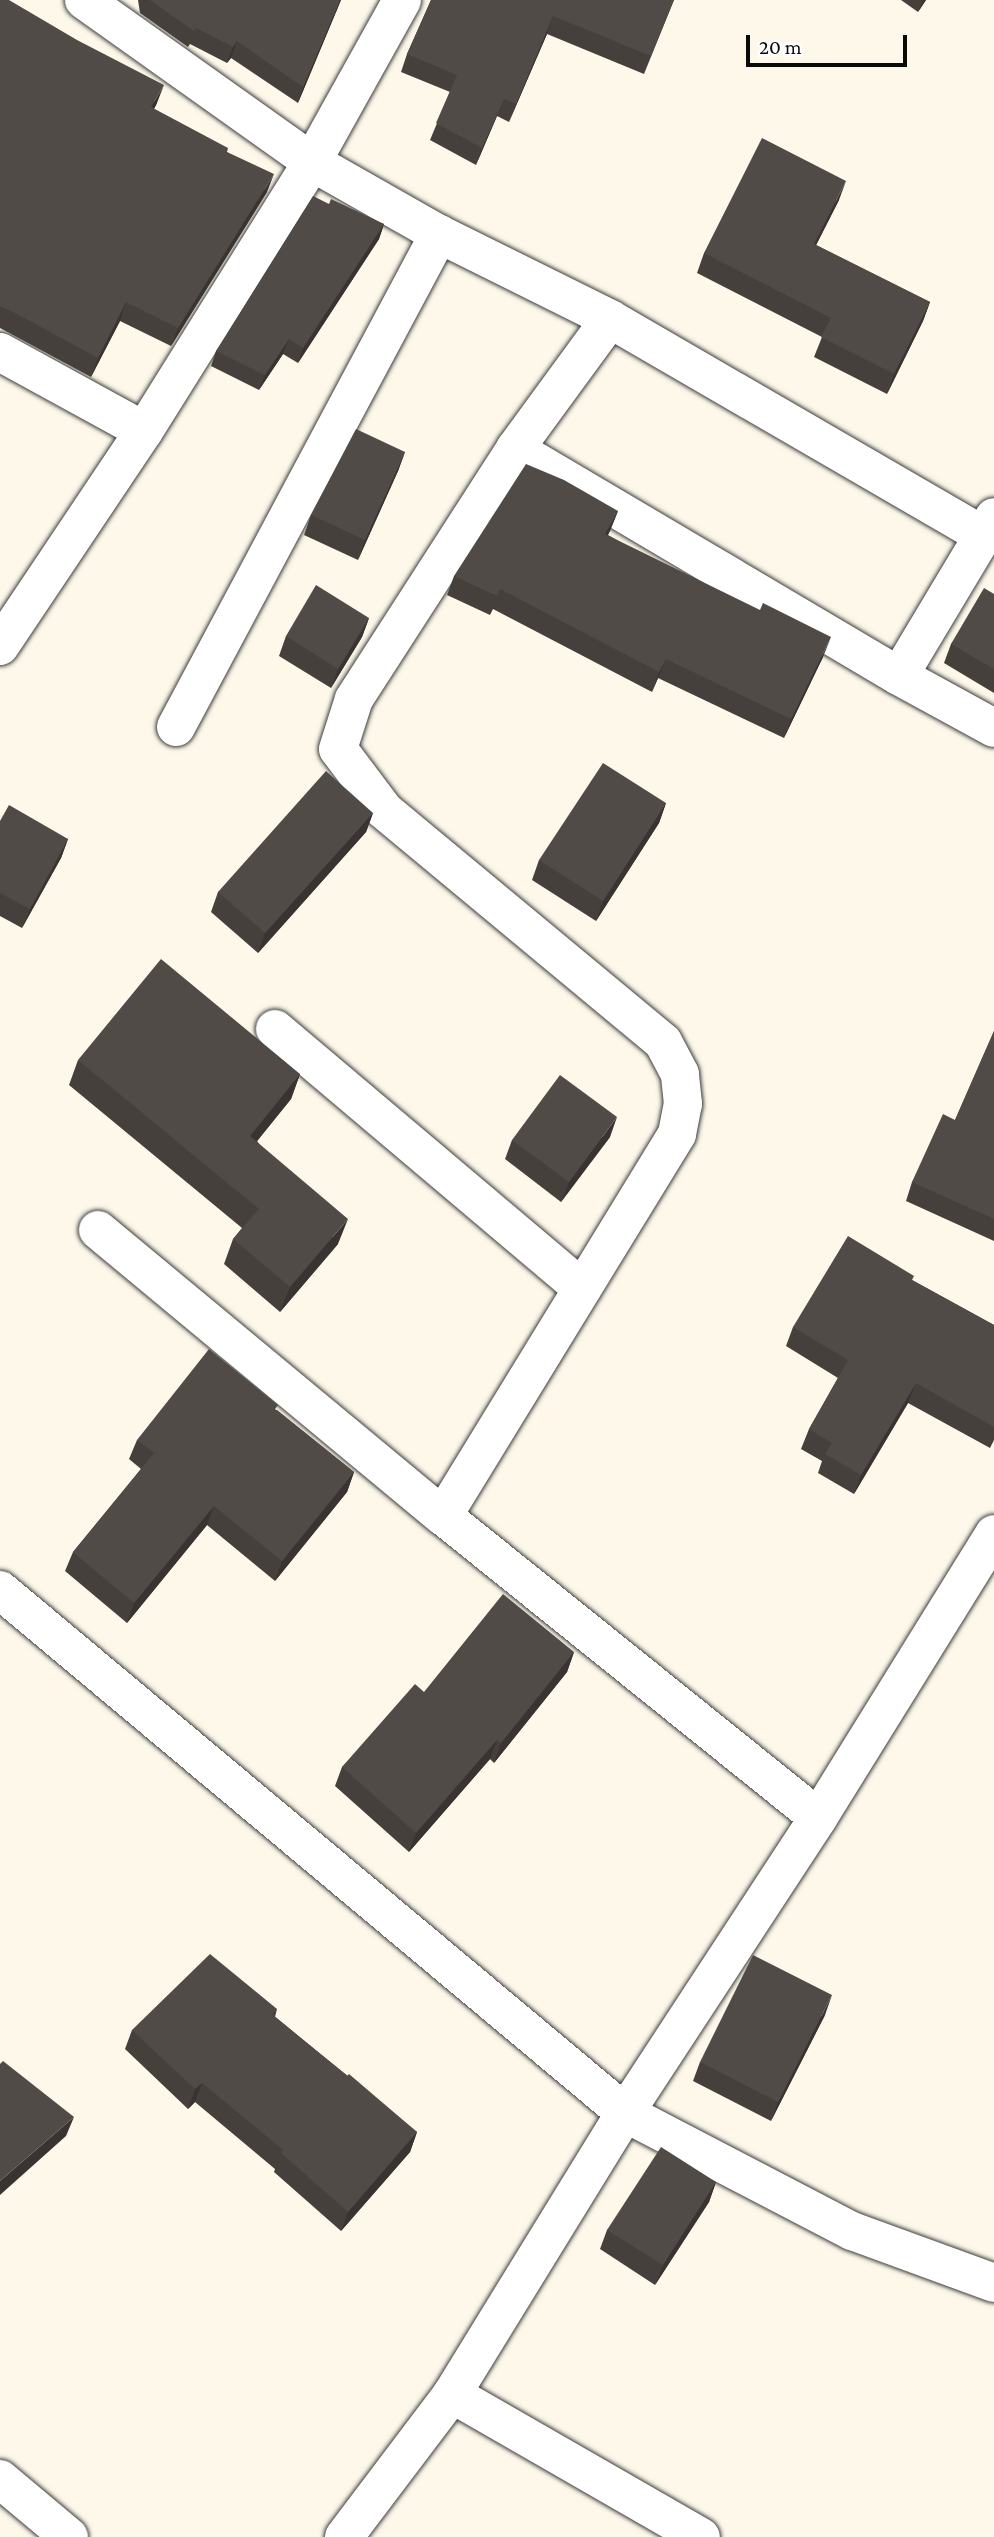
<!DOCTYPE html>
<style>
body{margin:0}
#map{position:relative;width:994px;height:2537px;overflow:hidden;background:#fdf8e9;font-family:"Crimson Pro",serif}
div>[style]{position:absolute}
.roads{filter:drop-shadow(0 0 2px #3d3d3d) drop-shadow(0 0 2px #3d3d3d)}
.minor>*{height:38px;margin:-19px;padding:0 19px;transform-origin:19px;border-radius:19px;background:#fff}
.wall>*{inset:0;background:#46403d}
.shaded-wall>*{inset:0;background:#393432}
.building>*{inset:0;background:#514b47}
span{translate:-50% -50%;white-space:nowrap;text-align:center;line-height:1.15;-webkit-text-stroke:7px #fff;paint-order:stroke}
.scale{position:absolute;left:746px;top:35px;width:161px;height:32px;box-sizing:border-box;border:4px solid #0a0a0a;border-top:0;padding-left:9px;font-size:21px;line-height:24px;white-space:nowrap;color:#0a0a0a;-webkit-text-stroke:5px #fff;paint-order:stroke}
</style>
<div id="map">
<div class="roads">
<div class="minor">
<i style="left:84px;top:0;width:280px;rotate:35.4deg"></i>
<i style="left:312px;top:162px;width:146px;rotate:29.6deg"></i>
<i style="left:439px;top:234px;width:191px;rotate:26.4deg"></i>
<i style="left:610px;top:319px;width:432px;rotate:30.1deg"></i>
<i style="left:610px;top:319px;width:161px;rotate:126.2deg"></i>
<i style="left:515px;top:449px;width:446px;rotate:30.6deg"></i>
<i style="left:899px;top:676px;width:108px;rotate:28.7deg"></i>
<i style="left:0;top:352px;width:164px;rotate:28.7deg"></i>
<i style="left:0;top:646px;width:259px;rotate:-56.2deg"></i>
<i style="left:144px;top:431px;width:317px;rotate:-58deg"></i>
<i style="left:312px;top:162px;width:185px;rotate:-60.9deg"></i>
<i style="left:899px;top:676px;width:185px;rotate:-59.1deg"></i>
<i style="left:176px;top:727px;width:559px;rotate:-61.92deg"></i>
<i style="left:275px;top:1029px;width:402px;rotate:40.2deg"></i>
<i style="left:98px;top:1230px;width:448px;rotate:39.7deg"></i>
<i style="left:443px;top:1516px;width:481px;rotate:38.8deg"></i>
<i style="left:443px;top:1516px;width:448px;rotate:-58.5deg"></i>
<i style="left:677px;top:1134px;width:31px;rotate:-79deg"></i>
<i style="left:683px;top:1104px;width:30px;rotate:-96deg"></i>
<i style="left:680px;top:1074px;width:36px;rotate:-118deg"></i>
<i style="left:663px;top:1042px;width:363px;rotate:-140.3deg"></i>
<i style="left:384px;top:810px;width:76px;rotate:-127deg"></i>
<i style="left:338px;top:749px;width:52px;rotate:-72.3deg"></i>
<i style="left:354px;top:699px;width:297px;rotate:-57.2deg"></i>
<i style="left:0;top:1590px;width:815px;rotate:39.92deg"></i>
<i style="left:625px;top:2113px;width:256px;rotate:27.5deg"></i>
<i style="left:852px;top:2231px;width:151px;rotate:20.1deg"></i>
<i style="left:452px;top:2394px;width:287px;rotate:29.9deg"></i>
<i style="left:0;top:2479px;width:90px;rotate:40deg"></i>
<i style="left:344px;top:2537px;width:179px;rotate:-52.9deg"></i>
<i style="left:452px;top:2394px;width:330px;rotate:-58.4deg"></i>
<i style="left:625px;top:2113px;width:353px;rotate:-56.8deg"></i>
<i style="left:818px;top:1818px;width:334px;rotate:-58.2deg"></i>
</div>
</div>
<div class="wall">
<i style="clip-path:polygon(0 0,157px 103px,154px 109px,227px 152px,267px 192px,171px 346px,120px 321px,91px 377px,0 328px)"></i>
<i style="clip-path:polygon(138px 0,341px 0,298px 103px,231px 58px,227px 63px,190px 44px,188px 47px,140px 13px)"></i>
<i style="clip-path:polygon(431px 0,674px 0,644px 74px,547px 34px,509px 122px,497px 116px,476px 165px,430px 140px,450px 92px,401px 72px,407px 54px)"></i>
<i style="clip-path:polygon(901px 0,926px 0,918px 12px)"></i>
<i style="clip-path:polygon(839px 200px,816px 245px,930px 302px,923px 321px,887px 394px,814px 357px,822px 337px,697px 273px,704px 253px)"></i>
<i style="clip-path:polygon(329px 204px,384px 224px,379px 239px,298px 363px,283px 354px,259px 390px,211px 366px,216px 351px)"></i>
<i style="clip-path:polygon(405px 452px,398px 471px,358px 560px,304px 535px,311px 515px)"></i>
<i style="clip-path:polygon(618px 511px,608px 535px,823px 657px,784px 738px,658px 678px,652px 692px,493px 609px,490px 615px,447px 595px,454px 576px)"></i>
<i style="clip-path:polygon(994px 594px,994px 693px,944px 663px,951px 644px)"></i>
<i style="clip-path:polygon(369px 618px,362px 637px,331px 688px,279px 656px,286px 636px)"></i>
<i style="clip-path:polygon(666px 803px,659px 823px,596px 921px,532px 880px,539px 860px)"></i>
<i style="clip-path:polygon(373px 813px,366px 832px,258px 953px,211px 912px,218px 892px)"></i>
<i style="clip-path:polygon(0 821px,68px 839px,61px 858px,22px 928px,0 916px)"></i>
<i style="clip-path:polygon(994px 1031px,994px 1241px,906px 1201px,912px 1182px,955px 1120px)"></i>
<i style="clip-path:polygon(78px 1060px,300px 1074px,291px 1099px,257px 1141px,338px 1244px,280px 1312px,224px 1264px,233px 1239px,242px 1228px,69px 1085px)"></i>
<i style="clip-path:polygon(610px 1137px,561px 1202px,505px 1159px,512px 1140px)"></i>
<i style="clip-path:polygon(912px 1280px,994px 1325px,994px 1440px,990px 1448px,908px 1403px,854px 1494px,818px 1473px,822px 1461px,801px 1449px,809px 1429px,838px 1378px,786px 1346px,793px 1327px)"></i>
<i style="clip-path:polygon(277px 1410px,354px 1472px,347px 1492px,275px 1581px,207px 1525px,127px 1623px,65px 1571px,73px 1552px,141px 1469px,129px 1459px,137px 1440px)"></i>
<i style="clip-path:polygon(574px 1652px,567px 1672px,494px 1763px,490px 1759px,409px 1852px,335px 1786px,342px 1767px,424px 1692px)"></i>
<i style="clip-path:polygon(277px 2009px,275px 2017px,417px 2132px,410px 2152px,341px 2231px,274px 2172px,275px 2169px,195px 2102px,188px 2109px,125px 2049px,132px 2030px)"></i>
<i style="clip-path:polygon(825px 2015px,771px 2121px,693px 2081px,700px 2062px)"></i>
<i style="clip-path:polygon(716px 2182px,709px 2202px,655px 2285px,600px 2249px,607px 2230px)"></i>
</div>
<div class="shaded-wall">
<i style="clip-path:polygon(340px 0,341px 0,298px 103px,303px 87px)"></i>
<i style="clip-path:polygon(923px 0,926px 0,918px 12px)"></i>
<i style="clip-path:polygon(553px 16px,547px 34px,509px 122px,516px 104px)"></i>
<i style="clip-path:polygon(237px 41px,231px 58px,227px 63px,233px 47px)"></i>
<i style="clip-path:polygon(164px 85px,157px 103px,145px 126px,151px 107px)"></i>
<i style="clip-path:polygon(504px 99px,497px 116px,476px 165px,482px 148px)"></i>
<i style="clip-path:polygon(274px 174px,267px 192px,171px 346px,178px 328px)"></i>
<i style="clip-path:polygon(846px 181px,839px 200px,807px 263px,814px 244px)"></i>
<i style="clip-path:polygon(384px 224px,379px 239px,298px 363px,303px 348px)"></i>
<i style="clip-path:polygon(126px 302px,120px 321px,91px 377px,98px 358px)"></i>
<i style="clip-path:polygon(930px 302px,923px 321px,887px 394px,894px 374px)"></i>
<i style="clip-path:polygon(289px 339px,283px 354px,259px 390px,265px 375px)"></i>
<i style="clip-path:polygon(405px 452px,398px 471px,358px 560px,365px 540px)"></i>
<i style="clip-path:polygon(618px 511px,610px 531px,598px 553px,605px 534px)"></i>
<i style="clip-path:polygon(369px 618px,362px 637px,331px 688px,338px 669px)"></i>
<i style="clip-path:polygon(831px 637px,823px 657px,784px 738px,791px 719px)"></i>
<i style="clip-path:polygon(666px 659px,658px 678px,652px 692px,659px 672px)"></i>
<i style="clip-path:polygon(666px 803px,659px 823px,596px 921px,603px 901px)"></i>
<i style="clip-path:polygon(373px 813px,366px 832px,258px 953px,265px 933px)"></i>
<i style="clip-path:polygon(68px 839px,61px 858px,22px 928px,30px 909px)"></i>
<i style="clip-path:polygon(300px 1074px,291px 1099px,241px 1161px,250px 1136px)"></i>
<i style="clip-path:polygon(617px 1117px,610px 1137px,561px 1202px,569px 1182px)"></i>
<i style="clip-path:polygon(348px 1219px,338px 1244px,280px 1312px,290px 1287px)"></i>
<i style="clip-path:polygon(916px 1383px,908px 1403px,854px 1494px,861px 1475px)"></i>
<i style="clip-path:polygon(354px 1472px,347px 1492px,275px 1581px,282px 1561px)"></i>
<i style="clip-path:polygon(214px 1506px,207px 1525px,127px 1623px,134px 1603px)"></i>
<i style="clip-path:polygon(574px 1652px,567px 1672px,494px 1763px,501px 1743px)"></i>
<i style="clip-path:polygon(497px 1740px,490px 1759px,409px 1852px,416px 1833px)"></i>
<i style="clip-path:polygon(832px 1995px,825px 2015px,771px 2121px,778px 2102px)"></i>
<i style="clip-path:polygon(202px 2083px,195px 2102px,188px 2109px,195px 2089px)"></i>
<i style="clip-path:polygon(74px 2117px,66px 2136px,0 2195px,0 2181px)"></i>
<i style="clip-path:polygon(417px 2132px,410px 2152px,341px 2231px,348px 2212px)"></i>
<i style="clip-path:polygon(716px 2182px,709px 2202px,655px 2285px,663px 2265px)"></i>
</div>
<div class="building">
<i style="clip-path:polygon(0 0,9px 0,77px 40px,164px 85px,151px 107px,228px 148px,227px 152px,274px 174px,178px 328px,126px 302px,98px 358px,17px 314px,0 306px)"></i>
<i style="clip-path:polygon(150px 0,340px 0,303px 87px,237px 41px,233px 47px,196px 28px,194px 31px)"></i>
<i style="clip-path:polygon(431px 0,674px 0,651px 56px,553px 16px,516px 104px,504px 99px,482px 148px,436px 123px,457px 75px,407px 54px)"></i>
<i style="clip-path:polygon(762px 138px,846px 181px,814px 244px,930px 302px,894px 374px,821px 337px,831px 318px,704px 253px)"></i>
<i style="clip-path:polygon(313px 196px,329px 204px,331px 199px,384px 224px,303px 348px,289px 339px,265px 375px,216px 351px)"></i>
<i style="clip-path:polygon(356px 429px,405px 452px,365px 540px,311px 515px)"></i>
<i style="clip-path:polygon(526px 464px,564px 480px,618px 511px,605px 534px,760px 610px,763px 603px,831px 637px,791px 719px,666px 659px,659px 672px,500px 589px,497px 596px,454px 576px)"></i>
<i style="clip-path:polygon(316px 585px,369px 618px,338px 669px,286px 636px)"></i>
<i style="clip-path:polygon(984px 588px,994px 594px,994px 669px,951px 644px)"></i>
<i style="clip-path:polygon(603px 763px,666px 803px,603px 901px,539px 860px)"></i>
<i style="clip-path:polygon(326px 771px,373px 813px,265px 933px,218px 892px)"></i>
<i style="clip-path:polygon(9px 805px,68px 839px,30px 909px,0 893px,0 821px)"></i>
<i style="clip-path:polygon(161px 959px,300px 1074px,250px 1136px,348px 1219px,290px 1287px,233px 1239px,259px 1209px,78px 1060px)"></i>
<i style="clip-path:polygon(994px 1031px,994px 1219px,912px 1182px,943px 1114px,955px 1120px)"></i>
<i style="clip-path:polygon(560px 1075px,617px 1117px,569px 1182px,512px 1140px)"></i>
<i style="clip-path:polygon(848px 1236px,914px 1276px,912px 1280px,994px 1325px,994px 1427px,916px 1383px,861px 1475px,825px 1454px,832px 1443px,809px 1429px,848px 1360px,793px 1327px)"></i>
<i style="clip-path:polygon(209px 1349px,278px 1405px,275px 1409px,354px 1472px,282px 1561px,214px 1506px,134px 1603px,73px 1552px,154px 1453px,137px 1440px)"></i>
<i style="clip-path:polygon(503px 1594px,574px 1652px,501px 1743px,497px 1740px,416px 1833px,342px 1767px,415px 1684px,424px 1692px)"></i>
<i style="clip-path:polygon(210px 1954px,277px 2009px,272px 2014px,347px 2076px,349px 2074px,417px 2132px,348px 2212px,281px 2153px,283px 2150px,202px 2083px,195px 2089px,132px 2030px)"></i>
<i style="clip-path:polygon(753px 1955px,832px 1995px,778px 2102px,700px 2062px)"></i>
<i style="clip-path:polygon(3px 2061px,74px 2117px,0 2181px,0 2064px)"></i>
<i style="clip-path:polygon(661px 2147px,716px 2182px,663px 2265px,607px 2230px)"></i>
</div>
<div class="scale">20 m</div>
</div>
